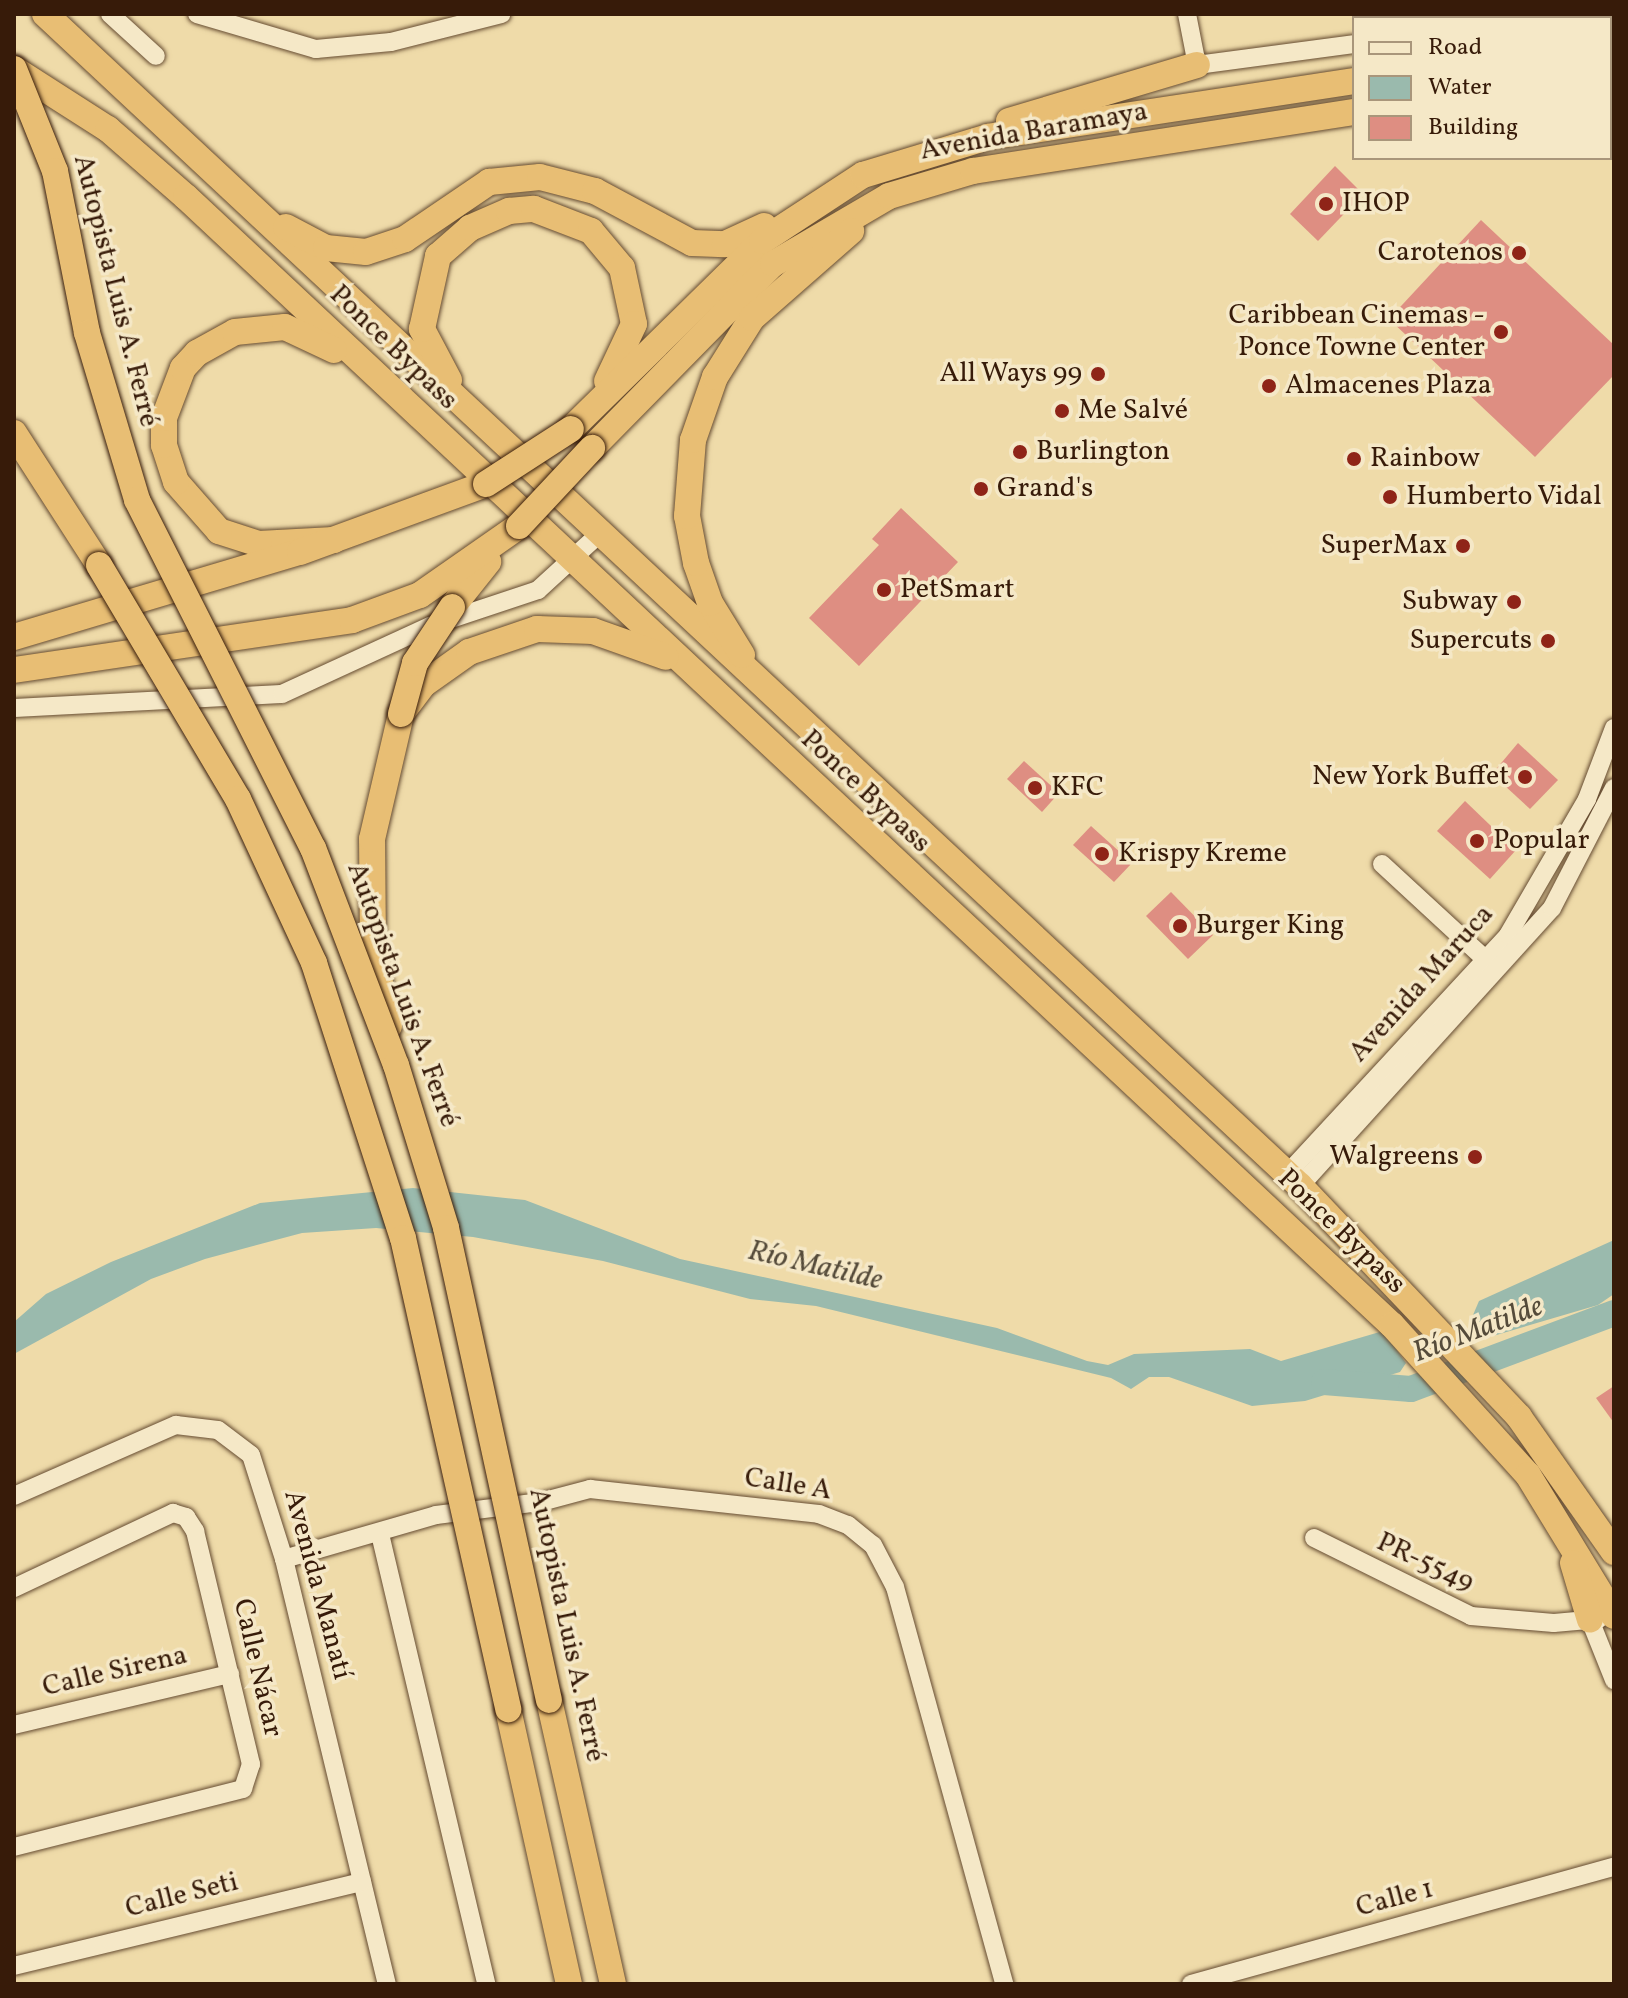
<!DOCTYPE html>
<meta charset="utf-8">
<style>
body{margin:0}
#map{position:relative;width:1628px;height:1998px;overflow:hidden;background:#efdba9;font-family:Vollkorn,serif}
div>[style]{position:absolute}
.water>*{inset:0;background:#9abaad}
.river>*{height:26px;margin:-13px;padding:0 13px;transform-origin:13px;border-radius:13px;background:#9abaad}
.building>*{inset:0;background:#de8e82}
.roads{filter:drop-shadow(0 0 2px #654b31) drop-shadow(0 0 2px #654b31)}
.minor>*{height:18px;margin:-9px;padding:0 9px;transform-origin:9px;border-radius:9px;background:#f5e8c7}
.highway>*{height:26px;margin:-13px;padding:0 13px;transform-origin:13px;border-radius:13px;background:#e8be74}
.bridges{filter:drop-shadow(0 0 2px #371b09) drop-shadow(0 0 2px #371b09)}
.highway-bridge>*{height:26px;margin:-13px;padding:0 13px;transform-origin:13px;border-radius:13px;background:#e8be74}
.dots>*{width:22px;height:22px;translate:-50% -50%;box-sizing:border-box;border:4px solid #f5e8c7;border-radius:50%}
span{translate:-50% -50%;white-space:nowrap;text-align:center;line-height:1.15;-webkit-text-stroke:7px #f5e8c7;paint-order:stroke}
.street-label{font-size:28px;color:#371b09}
.poi-label{font-size:28px;color:#371b09}
.left{translate:0 -50%;text-align:left}
.right{translate:-100% -50%;text-align:right}
.water-label{font-size:30px;color:#554b3a;font-style:italic}
.frame{position:absolute;inset:0;border:16px solid #371b09;pointer-events:none}
.legend{position:absolute;left:1352px;top:16px;width:260px;height:144px;box-sizing:border-box;background:#f5e8c7;border:2px solid #a9967b;margin:0;padding:10px 14px;list-style:none;font-size:24px;color:#371b09}
.legend li{display:flex;align-items:center;gap:16px;height:40px}
.legend b{width:40px;border:2px solid #a9967b}
</style>
<div id="map">
<div class="water">
<i style="clip-path:polygon(413px 1188px,525px 1200px,680px 1259px,997px 1328px,1087px 1361px,1108px 1365px,1134px 1354px,1250px 1349px,1281px 1361px,1383px 1331px,1406px 1363px,1400px 1372px,1305px 1401px,1252px 1406px,1169px 1377px,1149px 1377px,1131px 1389px,1111px 1378px,816px 1306px,750px 1299px,603px 1261px,473px 1237px,376px 1228px,302px 1233px,205px 1259px,151px 1279px,14px 1354px,14px 1322px,46px 1294px,111px 1262px,260px 1203px)"></i>
<i style="clip-path:polygon(1614px 1240px,1614px 1294px,1598px 1305px,1493px 1336px,1473px 1315px,1479px 1301px)"></i>
</div>
<div class="river">
<i style="left:1324px;top:1382px;width:87px;rotate:4.6deg"></i>
<i style="left:1411px;top:1389px;width:217px;rotate:-20.5deg"></i>
</div>
<div class="building">
<i style="clip-path:polygon(1335px 166px,1363px 194px,1318px 241px,1290px 214px)"></i>
<i style="clip-path:polygon(1481px 220px,1614px 345px,1614px 375px,1535px 457px,1389px 319px)"></i>
<i style="clip-path:polygon(901px 508px,958px 562px,859px 666px,809px 618px,879px 545px,872px 539px)"></i>
<i style="clip-path:polygon(1518px 743px,1558px 780px,1530px 809px,1492px 774px)"></i>
<i style="clip-path:polygon(1024px 761px,1059px 793px,1042px 812px,1007px 779px)"></i>
<i style="clip-path:polygon(1465px 801px,1516px 850px,1490px 879px,1437px 831px)"></i>
<i style="clip-path:polygon(1091px 826px,1132px 863px,1114px 882px,1073px 845px)"></i>
<i style="clip-path:polygon(1171px 892px,1213px 935px,1188px 959px,1146px 916px)"></i>
<i style="clip-path:polygon(1614px 1386px,1614px 1423px,1596px 1398px)"></i>
</div>
<div class="roads">
<div class="minor">
<i style="left:110px;top:14px;width:62px;rotate:42.4deg"></i>
<i style="left:197px;top:14px;width:124px;rotate:16.4deg"></i>
<i style="left:316px;top:49px;width:75px;rotate:-5.3deg"></i>
<i style="left:391px;top:42px;width:114px;rotate:-14.2deg"></i>
<i style="left:1187px;top:14px;width:52px;rotate:78.9deg"></i>
<i style="left:1197px;top:65px;width:158px;rotate:-7.6deg"></i>
<i style="left:1556px;top:18px;width:32px;rotate:-7deg"></i>
<i style="left:14px;top:708px;width:268px;rotate:-3deg"></i>
<i style="left:282px;top:694px;width:163px;rotate:-24.7deg"></i>
<i style="left:430px;top:626px;width:114px;rotate:-18.4deg"></i>
<i style="left:538px;top:590px;width:81px;rotate:-42.5deg"></i>
<i style="left:1382px;top:864px;width:140px;rotate:42.7deg"></i>
<i style="left:1287px;top:1174px;width:326px;rotate:-47.2deg"></i>
<i style="left:1508px;top:935px;width:157px;rotate:-59.8deg"></i>
<i style="left:1587px;top:799px;width:76px;rotate:-69.2deg"></i>
<i style="left:1300px;top:1186px;width:375px;rotate:-47.8deg"></i>
<i style="left:1552px;top:908px;width:135px;rotate:-62.7deg"></i>
<i style="left:14px;top:1496px;width:177px;rotate:-23.7deg"></i>
<i style="left:176px;top:1425px;width:42px;rotate:6.8deg"></i>
<i style="left:218px;top:1430px;width:41px;rotate:37.1deg"></i>
<i style="left:251px;top:1455px;width:109px;rotate:72.4deg"></i>
<i style="left:284px;top:1559px;width:437px;rotate:76.4deg"></i>
<i style="left:380px;top:1534px;width:462px;rotate:76.7deg"></i>
<i style="left:1314px;top:1538px;width:175px;rotate:26.4deg"></i>
<i style="left:1471px;top:1616px;width:83px;rotate:4.8deg"></i>
<i style="left:1554px;top:1623px;width:45px;rotate:-5.1deg"></i>
<i style="left:284px;top:1559px;width:158px;rotate:-16.1deg"></i>
<i style="left:436px;top:1515px;width:106px;rotate:-7.1deg"></i>
<i style="left:541px;top:1502px;width:51px;rotate:-14.9deg"></i>
<i style="left:590px;top:1489px;width:230px;rotate:6.2deg"></i>
<i style="left:819px;top:1514px;width:31px;rotate:21deg"></i>
<i style="left:848px;top:1525px;width:32px;rotate:39deg"></i>
<i style="left:873px;top:1545px;width:47px;rotate:62.4deg"></i>
<i style="left:895px;top:1587px;width:412px;rotate:74.6deg"></i>
<i style="left:14px;top:1588px;width:176px;rotate:-25.3deg"></i>
<i style="left:173px;top:1513px;width:14px;rotate:17deg"></i>
<i style="left:186px;top:1517px;width:17px;rotate:57deg"></i>
<i style="left:195px;top:1531px;width:240px;rotate:76.5deg"></i>
<i style="left:251px;top:1764px;width:26px;rotate:108deg"></i>
<i style="left:243px;top:1789px;width:236px;rotate:165.8deg"></i>
<i style="left:1590px;top:1620px;width:65px;rotate:68.2deg"></i>
<i style="left:14px;top:1725px;width:222px;rotate:-13.3deg"></i>
<i style="left:14px;top:1966px;width:358px;rotate:-13.6deg"></i>
<i style="left:1191px;top:1984px;width:439px;rotate:-15.5deg"></i>
</div>
<div class="highway">
<i style="left:45px;top:14px;width:1717px;rotate:43.04deg"></i>
<i style="left:1300px;top:1186px;width:318px;rotate:46.5deg"></i>
<i style="left:1519px;top:1417px;width:165px;rotate:54.9deg"></i>
<i style="left:1610px;top:42px;width:4px"></i>
<i style="left:14px;top:69px;width:112px;rotate:32.6deg"></i>
<i style="left:108px;top:129px;width:103px;rotate:41.1deg"></i>
<i style="left:186px;top:197px;width:1651px;rotate:43.09deg"></i>
<i style="left:1392px;top:1325px;width:202px;rotate:47.8deg"></i>
<i style="left:1528px;top:1475px;width:165px;rotate:58.6deg"></i>
<i style="left:1610px;top:78px;width:4px;rotate:-14deg"></i>
<i style="left:1009px;top:121px;width:196px;rotate:-16.6deg"></i>
<i style="left:286px;top:227px;width:45px;rotate:27.7deg"></i>
<i style="left:326px;top:248px;width:40px;rotate:5.7deg"></i>
<i style="left:366px;top:252px;width:41px;rotate:-18.4deg"></i>
<i style="left:405px;top:239px;width:102px;rotate:-34.2deg"></i>
<i style="left:489px;top:182px;width:51px;rotate:-5.6deg"></i>
<i style="left:540px;top:177px;width:57px;rotate:14.3deg"></i>
<i style="left:595px;top:191px;width:110px;rotate:28.2deg"></i>
<i style="left:692px;top:243px;width:33px;rotate:2deg"></i>
<i style="left:725px;top:244px;width:43px;rotate:-24.8deg"></i>
<i style="left:449px;top:380px;width:58px;rotate:-117.9deg"></i>
<i style="left:422px;top:329px;width:75px;rotate:-77.6deg"></i>
<i style="left:438px;top:256px;width:43px;rotate:-41.2deg"></i>
<i style="left:470px;top:228px;width:43px;rotate:-23.6deg"></i>
<i style="left:509px;top:211px;width:25px;rotate:-5deg"></i>
<i style="left:534px;top:209px;width:61px;rotate:21.1deg"></i>
<i style="left:591px;top:231px;width:48px;rotate:50deg"></i>
<i style="left:622px;top:268px;width:57px;rotate:77.9deg"></i>
<i style="left:634px;top:324px;width:63px;rotate:115.3deg"></i>
<i style="left:571px;top:429px;width:268px;rotate:-44.5deg"></i>
<i style="left:762px;top:241px;width:121px;rotate:-33.2deg"></i>
<i style="left:863px;top:175px;width:131px;rotate:-16.9deg"></i>
<i style="left:988px;top:137px;width:370px;rotate:-8.7deg"></i>
<i style="left:14px;top:433px;width:157px;rotate:57.2deg"></i>
<i style="left:592px;top:448px;width:258px;rotate:-45.5deg"></i>
<i style="left:773px;top:264px;width:134px;rotate:-30.4deg"></i>
<i style="left:889px;top:196px;width:88px;rotate:-16.6deg"></i>
<i style="left:973px;top:171px;width:386px;rotate:-8.8deg"></i>
<i style="left:334px;top:540px;width:75px;rotate:176.9deg"></i>
<i style="left:259px;top:544px;width:42px;rotate:-162deg"></i>
<i style="left:219px;top:531px;width:65px;rotate:-131.3deg"></i>
<i style="left:176px;top:482px;width:39px;rotate:-108deg"></i>
<i style="left:164px;top:445px;width:27px;rotate:-90deg"></i>
<i style="left:164px;top:418px;width:53px;rotate:-69.2deg"></i>
<i style="left:183px;top:368px;width:21px;rotate:-47deg"></i>
<i style="left:197px;top:353px;width:43px;rotate:-28.9deg"></i>
<i style="left:235px;top:332px;width:50px;rotate:-5.7deg"></i>
<i style="left:285px;top:327px;width:54px;rotate:25.1deg"></i>
<i style="left:452px;top:607px;width:58px;rotate:-51.3deg"></i>
<i style="left:14px;top:637px;width:298px;rotate:-16.6deg"></i>
<i style="left:300px;top:552px;width:198px;rotate:-20.1deg"></i>
<i style="left:742px;top:655px;width:61px;rotate:-121.6deg"></i>
<i style="left:710px;top:603px;width:42px;rotate:-109.3deg"></i>
<i style="left:696px;top:563px;width:48px;rotate:-100.8deg"></i>
<i style="left:687px;top:516px;width:76px;rotate:-85.5deg"></i>
<i style="left:693px;top:440px;width:67px;rotate:-70.8deg"></i>
<i style="left:715px;top:377px;width:70px;rotate:-57.9deg"></i>
<i style="left:752px;top:318px;width:132px;rotate:-41.3deg"></i>
<i style="left:14px;top:670px;width:342px;rotate:-8.4deg"></i>
<i style="left:352px;top:620px;width:72px;rotate:-20.2deg"></i>
<i style="left:420px;top:595px;width:121px;rotate:-34.9deg"></i>
<i style="left:389px;top:1026px;width:79px;rotate:-101.7deg"></i>
<i style="left:373px;top:949px;width:110px;rotate:-90.5deg"></i>
<i style="left:372px;top:839px;width:128px;rotate:-76.9deg"></i>
<i style="left:401px;top:714px;width:38px;rotate:-53deg"></i>
<i style="left:424px;top:684px;width:55px;rotate:-35.4deg"></i>
<i style="left:469px;top:652px;width:72px;rotate:-18.7deg"></i>
<i style="left:537px;top:629px;width:56px;rotate:2deg"></i>
<i style="left:593px;top:631px;width:77px;rotate:19.6deg"></i>
<i style="left:1573px;top:1563px;width:59px;rotate:73.4deg"></i>
<i style="left:549px;top:1700px;width:291px;rotate:77.3deg"></i>
<i style="left:508px;top:1709px;width:282px;rotate:77.5deg"></i>
</div>
</div>
<div class="bridges">
<div class="highway-bridge">
<i style="left:14px;top:69px;width:110px;rotate:68.1deg"></i>
<i style="left:55px;top:171px;width:165px;rotate:78.8deg"></i>
<i style="left:87px;top:333px;width:174px;rotate:73.3deg"></i>
<i style="left:137px;top:500px;width:390px;rotate:63.2deg"></i>
<i style="left:313px;top:848px;width:232px;rotate:69.1deg"></i>
<i style="left:396px;top:1065px;width:170px;rotate:72.9deg"></i>
<i style="left:446px;top:1228px;width:483px;rotate:77.7deg"></i>
<i style="left:486px;top:484px;width:101px;rotate:-32.9deg"></i>
<i style="left:519px;top:526px;width:107px;rotate:-46.9deg"></i>
<i style="left:99px;top:565px;width:272px;rotate:59.3deg"></i>
<i style="left:238px;top:799px;width:181px;rotate:65.1deg"></i>
<i style="left:314px;top:963px;width:289px;rotate:72.1deg"></i>
<i style="left:403px;top:1238px;width:483px;rotate:77.4deg"></i>
<i style="left:401px;top:714px;width:53px;rotate:-74.6deg"></i>
<i style="left:415px;top:663px;width:67px;rotate:-56.5deg"></i>
</div>
</div>
<div class="dots">
<i style="left:1326px;top:204px;background:#8f2418"></i>
<i style="left:1519px;top:253px;background:#8f2418"></i>
<i style="left:1501px;top:332px;background:#8f2418"></i>
<i style="left:1098px;top:374px;background:#8f2418"></i>
<i style="left:1269px;top:386px;background:#8f2418"></i>
<i style="left:1062px;top:411px;background:#8f2418"></i>
<i style="left:1020px;top:452px;background:#8f2418"></i>
<i style="left:1354px;top:459px;background:#8f2418"></i>
<i style="left:981px;top:489px;background:#8f2418"></i>
<i style="left:1390px;top:497px;background:#8f2418"></i>
<i style="left:1463px;top:546px;background:#8f2418"></i>
<i style="left:884px;top:590px;background:#8f2418"></i>
<i style="left:1514px;top:602px;background:#8f2418"></i>
<i style="left:1548px;top:641px;background:#8f2418"></i>
<i style="left:1525px;top:777px;background:#8f2418"></i>
<i style="left:1035px;top:788px;background:#8f2418"></i>
<i style="left:1477px;top:841px;background:#8f2418"></i>
<i style="left:1102px;top:854px;background:#8f2418"></i>
<i style="left:1180px;top:926px;background:#8f2418"></i>
<i style="left:1475px;top:1157px;background:#8f2418"></i>
</div>
<div class="street-label">
<span style="left:1034px;top:132px;rotate:-10deg">Avenida Baramaya</span>
<span style="left:115px;top:291px;rotate:76deg">Autopista Luis A. Ferré</span>
<span style="left:393px;top:348px;rotate:44deg">Ponce Bypass</span>
<span style="left:865px;top:792px;rotate:43deg">Ponce Bypass</span>
<span style="left:1422px;top:984px;rotate:-48deg">Avenida Maruca</span>
<span style="left:402px;top:995px;rotate:70deg">Autopista Luis A. Ferré</span>
<span style="left:1341px;top:1232px;rotate:44deg">Ponce Bypass</span>
<span style="left:788px;top:1485px;rotate:9deg">Calle A</span>
<span style="left:1425px;top:1563px;rotate:25deg">PR-5549</span>
<span style="left:317px;top:1585px;rotate:75deg">Avenida Manatí</span>
<span style="left:566px;top:1625px;rotate:78deg">Autopista Luis A. Ferré</span>
<span style="left:257px;top:1668px;rotate:77deg">Calle Nácar</span>
<span style="left:115px;top:1672px;rotate:-13deg">Calle Sirena</span>
<span style="left:182px;top:1896px;rotate:-14deg">Calle Seti</span>
<span style="left:1395px;top:1899px;rotate:-15deg">Calle 1</span>
</div>
<div class="poi-label">
<span class="left" style="left:1342px;top:204px">IHOP</span>
<span class="right" style="left:1503px;top:253px">Carotenos</span>
<span class="right" style="left:1485px;top:332px">Caribbean Cinemas -<br>Ponce Towne Center</span>
<span class="right" style="left:1082px;top:374px">All Ways 99</span>
<span class="left" style="left:1285px;top:386px">Almacenes Plaza</span>
<span class="left" style="left:1078px;top:411px">Me Salvé</span>
<span class="left" style="left:1036px;top:452px">Burlington</span>
<span class="left" style="left:1370px;top:459px">Rainbow</span>
<span class="left" style="left:997px;top:489px">Grand's</span>
<span class="left" style="left:1406px;top:497px">Humberto Vidal</span>
<span class="right" style="left:1447px;top:546px">SuperMax</span>
<span class="left" style="left:900px;top:590px">PetSmart</span>
<span class="right" style="left:1498px;top:602px">Subway</span>
<span class="right" style="left:1532px;top:641px">Supercuts</span>
<span class="right" style="left:1509px;top:777px">New York Buffet</span>
<span class="left" style="left:1051px;top:788px">KFC</span>
<span class="left" style="left:1493px;top:841px">Popular</span>
<span class="left" style="left:1118px;top:854px">Krispy Kreme</span>
<span class="left" style="left:1196px;top:926px">Burger King</span>
<span class="right" style="left:1459px;top:1157px">Walgreens</span>
</div>
<div class="water-label">
<span style="left:815px;top:1266px;rotate:13deg">Río Matilde</span>
<span style="left:1478px;top:1330px;rotate:-21deg">Río Matilde</span>
</div>
<div class="frame"></div>
<ul class="legend">
<li><b style="height:10px;background:#f5e8c7"></b>Road</li>
<li><b style="height:22px;background:#9abaad"></b>Water</li>
<li><b style="height:22px;background:#de8e82"></b>Building</li>
</ul>
</div>
